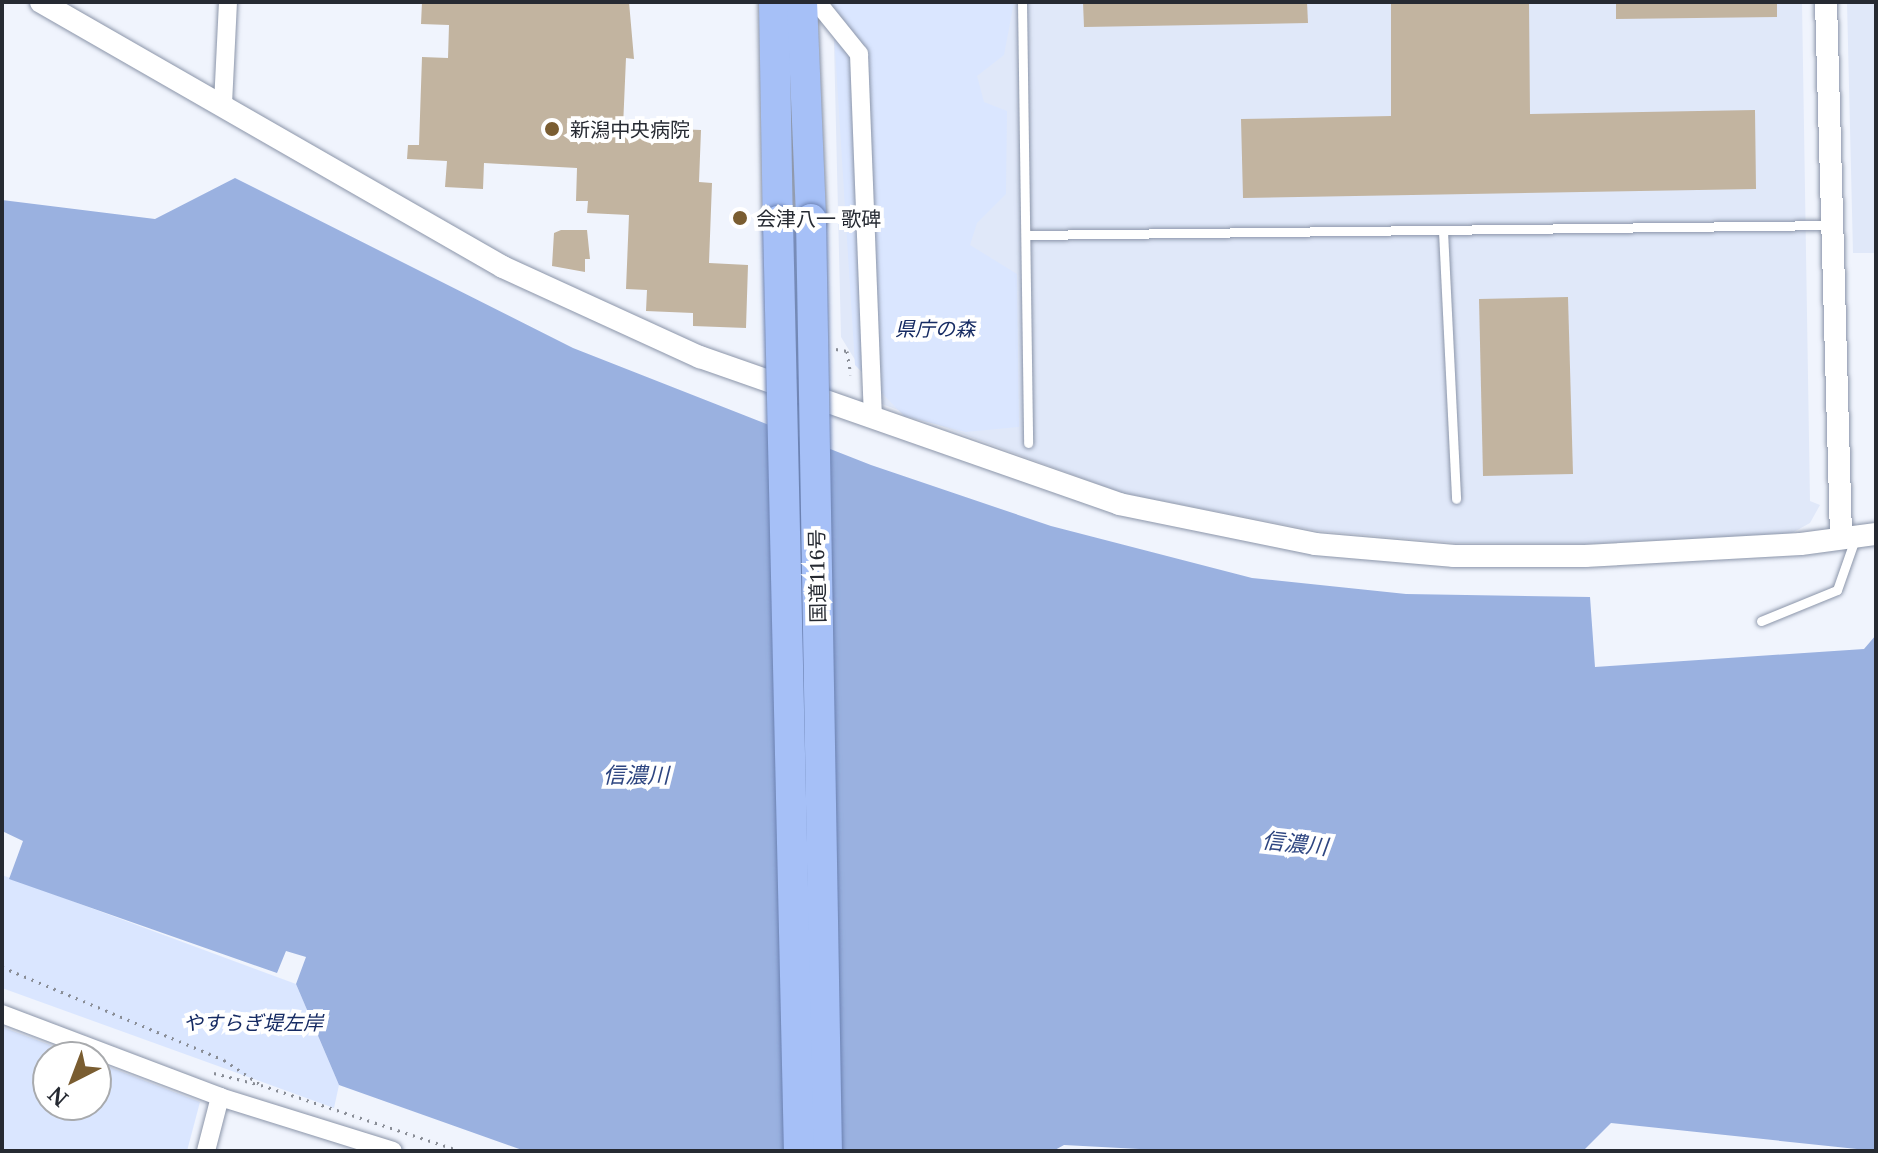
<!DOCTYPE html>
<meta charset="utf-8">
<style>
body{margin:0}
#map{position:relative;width:1878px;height:1153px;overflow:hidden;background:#f0f4fd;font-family:"Noto Serif","Noto Sans JP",serif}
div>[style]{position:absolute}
.built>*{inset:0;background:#e0e8f9}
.green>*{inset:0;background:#dae6ff}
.water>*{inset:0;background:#9ab1e0}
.building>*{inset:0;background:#c2b4a0}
.path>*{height:3px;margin-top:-1.5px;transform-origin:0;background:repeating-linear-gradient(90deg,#898d96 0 2px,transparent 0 8px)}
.roads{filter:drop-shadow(0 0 2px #8b95a9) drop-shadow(0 0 2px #8b95a9)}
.service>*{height:9px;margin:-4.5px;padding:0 4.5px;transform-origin:4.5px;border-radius:4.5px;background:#fff}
.minor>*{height:18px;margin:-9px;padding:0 9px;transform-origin:9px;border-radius:9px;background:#fff}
.tertiary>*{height:22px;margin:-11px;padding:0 11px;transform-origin:11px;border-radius:11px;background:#fff}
.trunk>*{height:30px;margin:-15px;padding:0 15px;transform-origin:15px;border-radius:15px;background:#a6c0f7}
.bridges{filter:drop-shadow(0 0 2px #6b81b1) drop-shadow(0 0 2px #6b81b1)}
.trunk-bridge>*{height:30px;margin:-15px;padding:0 15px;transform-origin:15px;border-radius:15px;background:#a6c0f7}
.dots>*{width:22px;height:22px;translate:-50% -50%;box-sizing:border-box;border:4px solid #fff;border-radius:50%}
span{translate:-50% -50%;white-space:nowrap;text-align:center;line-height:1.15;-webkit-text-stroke:8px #fff;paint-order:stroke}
.poi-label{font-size:20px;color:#262a32}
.left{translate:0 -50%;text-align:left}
.park-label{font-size:20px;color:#162b63;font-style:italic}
.street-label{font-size:20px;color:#262a32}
.water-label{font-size:22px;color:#2e4681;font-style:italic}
.frame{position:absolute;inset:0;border:4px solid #262a32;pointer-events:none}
.north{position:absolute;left:32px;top:1041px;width:80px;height:80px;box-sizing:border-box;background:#fff;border:2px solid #a8aaad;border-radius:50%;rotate:222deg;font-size:22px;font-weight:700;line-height:32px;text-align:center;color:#262a32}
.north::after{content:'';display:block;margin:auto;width:28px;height:36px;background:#7a5d31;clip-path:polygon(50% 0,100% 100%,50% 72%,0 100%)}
</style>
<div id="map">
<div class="built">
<i style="clip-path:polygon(833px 2px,1802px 2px,1810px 501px,1820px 505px,1810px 523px,1790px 534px,1587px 544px,1457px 543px,1318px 531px,1122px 493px,882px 404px,841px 337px)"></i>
<i style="clip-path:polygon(1847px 2px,1876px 2px,1876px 253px,1853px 253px)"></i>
</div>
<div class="green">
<i style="clip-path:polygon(832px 2px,1014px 2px,1004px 55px,977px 76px,984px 102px,1007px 111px,1006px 194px,977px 223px,970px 245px,1017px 274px,1019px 427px,966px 432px,904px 416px,855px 365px)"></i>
<i style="clip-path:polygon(2px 875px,296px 984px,339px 1085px,334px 1108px,2px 988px)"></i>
<i style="clip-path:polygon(2px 1027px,82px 1057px,48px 1057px,48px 1105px,96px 1105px,96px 1062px,200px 1102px,187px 1151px,2px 1151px)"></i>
</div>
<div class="water">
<i style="clip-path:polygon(235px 178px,573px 348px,871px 465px,1051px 526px,1252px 578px,1406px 594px,1590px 597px,1595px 667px,1864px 649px,1876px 635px,1876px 1151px,1611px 1123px,1583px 1151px,1177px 1151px,1064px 1145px,1053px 1151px,525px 1151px,339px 1085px,296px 984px,306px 957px,286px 951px,277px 973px,9px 879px,23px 841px,2px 831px,2px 200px,155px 219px)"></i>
</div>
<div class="building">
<i style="clip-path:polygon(422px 2px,629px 2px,634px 59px,626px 58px,623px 127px,701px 130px,699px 182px,712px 183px,709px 263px,748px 265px,746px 328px,693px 326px,693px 313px,646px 311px,647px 290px,626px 289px,629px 215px,587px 213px,588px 201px,576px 201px,577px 168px,484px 163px,483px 189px,445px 187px,447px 161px,407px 159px,408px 145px,419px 145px,422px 57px,448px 58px,449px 25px,421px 24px)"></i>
<i style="clip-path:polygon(1083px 2px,1307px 2px,1308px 23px,1084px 27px)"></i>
<i style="clip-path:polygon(1391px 2px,1529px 2px,1530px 114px,1755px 110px,1756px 189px,1243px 198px,1241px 119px,1391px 116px)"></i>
<i style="clip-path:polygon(1616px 2px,1777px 2px,1777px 17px,1616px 19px)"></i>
<i style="clip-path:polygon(561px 230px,587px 230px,590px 259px,585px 259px,585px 272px,552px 266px,554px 233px)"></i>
<i style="clip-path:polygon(1568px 297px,1573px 474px,1483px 476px,1479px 299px)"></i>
</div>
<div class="path">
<i style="left:836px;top:349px;width:11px;rotate:10deg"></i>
<i style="left:847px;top:351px;width:24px;rotate:81deg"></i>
<i style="left:2px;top:967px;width:241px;rotate:22.7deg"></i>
<i style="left:224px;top:1060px;width:45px;rotate:34deg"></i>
<i style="left:261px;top:1085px;width:211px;rotate:18.3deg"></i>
<i style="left:214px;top:1073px;width:44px;rotate:14.3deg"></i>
</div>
<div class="roads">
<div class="service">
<i style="left:1022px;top:2px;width:441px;rotate:89.2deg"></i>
<i style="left:1443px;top:231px;width:268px;rotate:87.2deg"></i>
<i style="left:1028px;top:235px;width:802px;rotate:-0.71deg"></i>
<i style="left:1761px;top:621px;width:82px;rotate:-22.2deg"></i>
<i style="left:1837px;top:590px;width:54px;rotate:-70.6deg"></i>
</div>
<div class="minor">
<i style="left:817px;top:2px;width:67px;rotate:51.1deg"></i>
<i style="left:859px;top:54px;width:365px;rotate:87.8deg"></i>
<i style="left:223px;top:104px;width:102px;rotate:-87.2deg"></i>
<i style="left:2px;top:1014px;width:233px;rotate:20.8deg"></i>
<i style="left:220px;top:1097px;width:181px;rotate:17.3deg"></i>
<i style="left:206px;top:1151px;width:56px;rotate:-75.5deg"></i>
</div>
<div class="tertiary">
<i style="left:41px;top:2px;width:533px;rotate:29.84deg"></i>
<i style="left:503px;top:267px;width:217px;rotate:24.6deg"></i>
<i style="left:700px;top:357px;width:444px;rotate:19.3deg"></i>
<i style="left:1119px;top:504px;width:200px;rotate:11.5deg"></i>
<i style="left:1315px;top:544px;width:140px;rotate:4.9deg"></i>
<i style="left:1454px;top:556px;width:131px"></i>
<i style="left:1585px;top:556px;width:216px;rotate:-3.2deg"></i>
<i style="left:1801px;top:544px;width:76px;rotate:-7.6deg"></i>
<i style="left:1826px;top:2px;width:535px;rotate:88.39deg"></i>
</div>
<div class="trunk">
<i style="left:774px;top:2px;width:219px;rotate:89deg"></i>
<i style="left:802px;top:2px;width:217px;rotate:87.6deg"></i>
</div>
</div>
<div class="bridges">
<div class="trunk-bridge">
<i style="left:811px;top:219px;width:932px;rotate:89.02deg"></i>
<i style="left:778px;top:221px;width:930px;rotate:88.71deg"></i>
</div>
</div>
<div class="dots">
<i style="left:552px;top:129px;background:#7a5d31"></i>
<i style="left:740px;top:218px;background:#7a5d31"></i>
</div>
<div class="poi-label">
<span class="left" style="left:570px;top:129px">新潟中央病院</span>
<span class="left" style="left:756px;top:218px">会津八一 歌碑</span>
</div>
<div class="park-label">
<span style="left:935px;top:328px">県庁の森</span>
<span style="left:253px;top:1022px">やすらぎ堤左岸</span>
</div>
<div class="street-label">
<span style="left:817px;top:576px;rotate:-91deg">国道116号</span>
</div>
<div class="water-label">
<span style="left:636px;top:775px">信濃川</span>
<span style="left:1295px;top:843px;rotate:6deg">信濃川</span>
</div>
<div class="frame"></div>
<div class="north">N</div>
</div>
